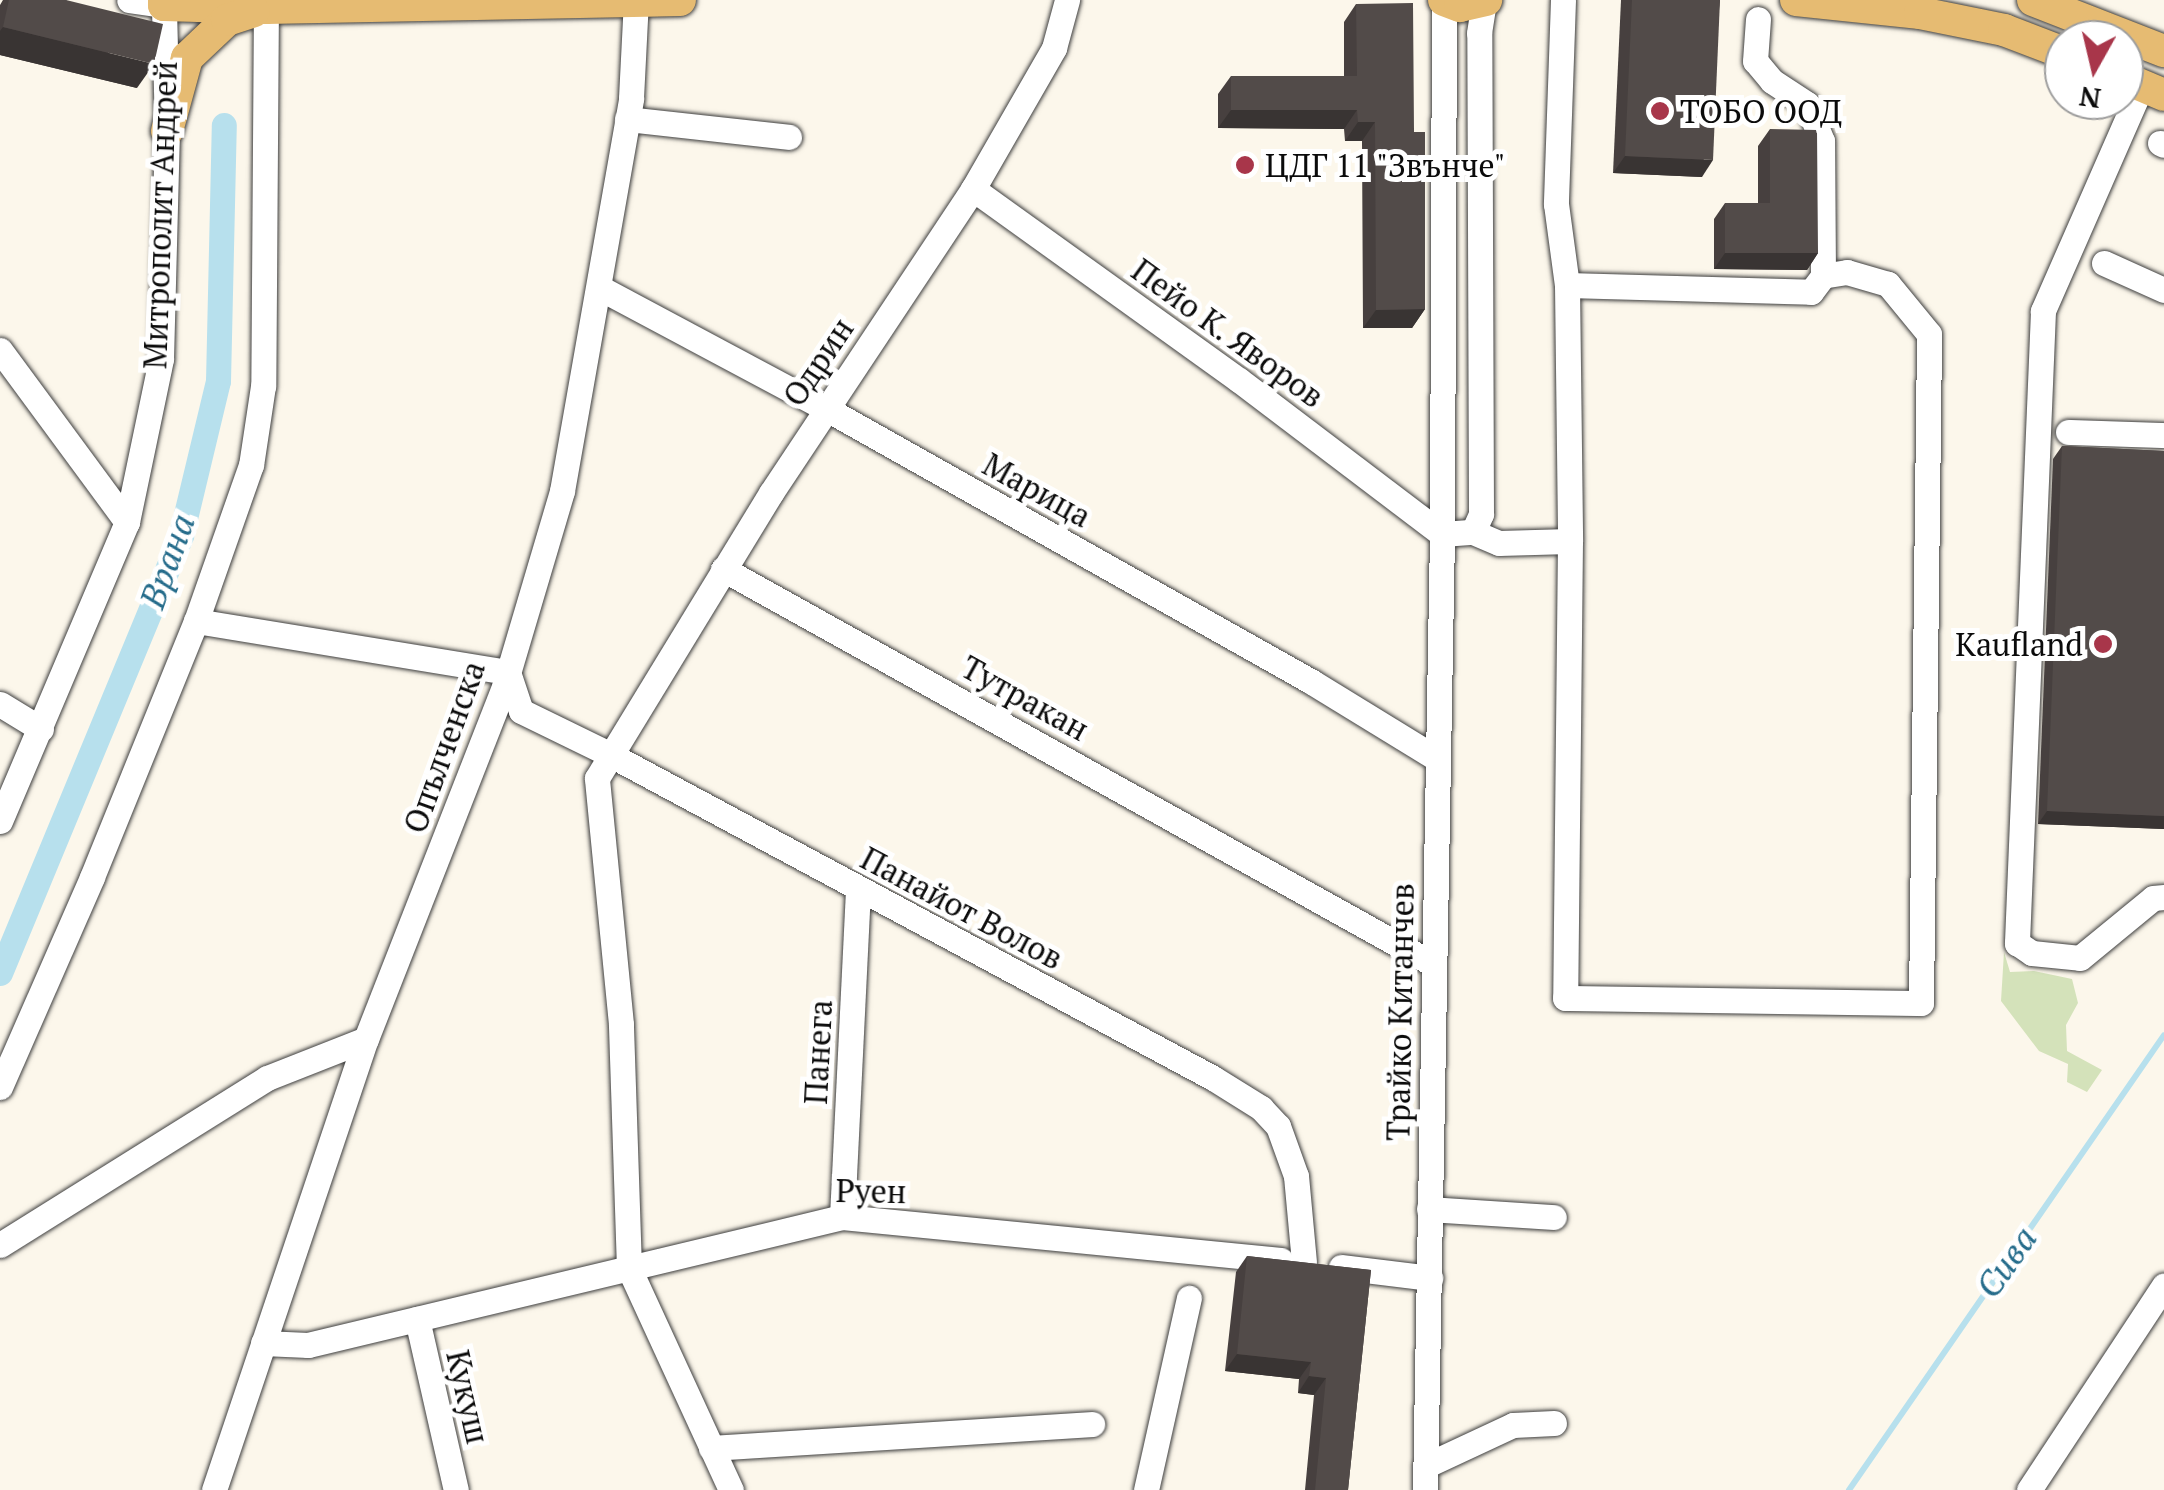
<!DOCTYPE html>
<meta charset="utf-8">
<style>
body{margin:0}
#map{position:relative;width:2164px;height:1490px;overflow:hidden;background:#fcf7eb;font-family:"PT Serif",serif}
div>[style]{position:absolute}
.green>*{inset:0;background:#d4e2ba}
.stream>*{height:6px;margin:-3px;padding:0 3px;transform-origin:3px;border-radius:3px;background:#b7e0ed}
.canal>*{height:25px;margin:-12.5px;padding:0 12.5px;transform-origin:12.5px;border-radius:12.5px;background:#b7e0ed}
.roads{filter:drop-shadow(0 0 2px #3e3e3e) drop-shadow(0 0 2px #3e3e3e)}
.minor>*{height:25px;margin:-12.5px;padding:0 12.5px;transform-origin:12.5px;border-radius:12.5px;background:#fff}
.major>*{height:32px;margin:-16px;padding:0 16px;transform-origin:16px;border-radius:16px;background:#e6bb72}
.wall>*{inset:0;background:#47403f}
.shaded-wall>*{inset:0;background:#393433}
.building>*{inset:0;background:#524b49}
.dots>*{width:28px;height:28px;translate:-50% -50%;box-sizing:border-box;border:5px solid #fff;border-radius:50%}
span{translate:-50% -50%;white-space:nowrap;text-align:center;line-height:1.15;-webkit-text-stroke:10px #fff;paint-order:stroke}
.poi-label{font-size:32px;color:#0b0b0b}
.left{translate:0 -50%;text-align:left}
.right{translate:-100% -50%;text-align:right}
.street-label{font-size:32px;color:#0b0b0b}
.water-label{font-size:35px;color:#256c8b;font-style:italic}
.north{position:absolute;left:2044px;top:20px;width:100px;height:100px;box-sizing:border-box;background:#fff;border:2px solid #9d9d9d;border-radius:50%;rotate:188deg;font-size:28px;font-weight:700;line-height:40px;text-align:center;color:#0b0b0b}
.north::after{content:'';display:block;margin:auto;width:35px;height:45px;background:#a8364a;clip-path:polygon(50% 0,100% 100%,50% 72%,0 100%)}
</style>
<div id="map">
<div class="green">
<i style="clip-path:polygon(2004px 952px,2010px 972px,2034px 971px,2072px 979px,2078px 1003px,2066px 1025px,2067px 1051px,2102px 1070px,2087px 1092px,2067px 1082px,2068px 1064px,2039px 1051px,2001px 1001px)"></i>
</div>
<div class="stream">
<i style="left:1849px;top:1490px;width:553px;rotate:-55.3deg"></i>
</div>
<div class="canal">
<i style="left:0;top:973px;width:474px;rotate:-67.5deg"></i>
<i style="left:181px;top:535px;width:158px;rotate:-76.5deg"></i>
<i style="left:218px;top:381px;width:256px;rotate:-88.7deg"></i>
</div>
<div class="roads">
<div class="minor">
<i style="left:266px;top:0;width:386px;rotate:90.4deg"></i>
<i style="left:263px;top:386px;width:80px;rotate:98.6deg"></i>
<i style="left:251px;top:465px;width:165px;rotate:109.4deg"></i>
<i style="left:196px;top:621px;width:316px;rotate:9.3deg"></i>
<i style="left:508px;top:672px;width:41px;rotate:71.6deg"></i>
<i style="left:521px;top:711px;width:98px;rotate:26deg"></i>
<i style="left:609px;top:754px;width:685px;rotate:28.21deg"></i>
<i style="left:1213px;top:1078px;width:57px;rotate:32deg"></i>
<i style="left:1261px;top:1108px;width:25px;rotate:47deg"></i>
<i style="left:1278px;top:1126px;width:53px;rotate:70.2deg"></i>
<i style="left:1296px;top:1176px;width:86px;rotate:84.7deg"></i>
<i style="left:1563px;top:0;width:204px;rotate:92deg"></i>
<i style="left:1556px;top:204px;width:82px;rotate:82.3deg"></i>
<i style="left:1567px;top:285px;width:256px;rotate:89.3deg"></i>
<i style="left:1570px;top:541px;width:457px;rotate:90.6deg"></i>
<i style="left:1565px;top:998px;width:356px;rotate:0.8deg"></i>
<i style="left:1921px;top:1003px;width:669px;rotate:-89.31deg"></i>
<i style="left:1929px;top:334px;width:65px;rotate:-129.4deg"></i>
<i style="left:1888px;top:284px;width:43px;rotate:-163.7deg"></i>
<i style="left:1847px;top:272px;width:24px;rotate:171deg"></i>
<i style="left:1823px;top:276px;width:135px;rotate:-90.4deg"></i>
<i style="left:1822px;top:141px;width:40px;rotate:-112deg"></i>
<i style="left:1807px;top:104px;width:42px;rotate:-146.7deg"></i>
<i style="left:1772px;top:81px;width:26px;rotate:-130deg"></i>
<i style="left:1755px;top:61px;width:42px;rotate:-85.9deg"></i>
<i style="left:2142px;top:85px;width:247px;rotate:113.7deg"></i>
<i style="left:2043px;top:311px;width:633px;rotate:92.36deg"></i>
<i style="left:2017px;top:943px;width:18px;rotate:34deg"></i>
<i style="left:2032px;top:953px;width:48px;rotate:5.9deg"></i>
<i style="left:2080px;top:958px;width:94px;rotate:-39.4deg"></i>
<i style="left:2153px;top:898px;width:11px;rotate:-5deg"></i>
<i style="left:627px;top:119px;width:163px;rotate:6.3deg"></i>
<i style="left:2160px;top:143px;width:4px;rotate:27deg"></i>
<i style="left:973px;top:189px;width:327px;rotate:35.7deg"></i>
<i style="left:1239px;top:380px;width:255px;rotate:37.2deg"></i>
<i style="left:2104px;top:263px;width:66px;rotate:24.2deg"></i>
<i style="left:1567px;top:285px;width:244px;rotate:1.6deg"></i>
<i style="left:1811px;top:292px;width:20px;rotate:-53deg"></i>
<i style="left:600px;top:288px;width:255px;rotate:28.1deg"></i>
<i style="left:825px;top:408px;width:559px;rotate:29.36deg"></i>
<i style="left:1312px;top:682px;width:145px;rotate:31.5deg"></i>
<i style="left:0;top:350px;width:214px;rotate:53.6deg"></i>
<i style="left:2068px;top:432px;width:96px;rotate:1.8deg"></i>
<i style="left:1473px;top:532px;width:28px;rotate:23deg"></i>
<i style="left:1499px;top:543px;width:71px;rotate:-1.6deg"></i>
<i style="left:1442px;top:534px;width:31px;rotate:-4deg"></i>
<i style="left:1473px;top:532px;width:20px;rotate:-66deg"></i>
<i style="left:1481px;top:514px;width:481px;rotate:-90.2deg"></i>
<i style="left:1479px;top:33px;width:32px;rotate:-81deg"></i>
<i style="left:723px;top:569px;width:812px;rotate:29.09deg"></i>
<i style="left:0;top:704px;width:48px;rotate:31.4deg"></i>
<i style="left:0;top:821px;width:325px;rotate:-67deg"></i>
<i style="left:127px;top:522px;width:167px;rotate:-78.2deg"></i>
<i style="left:161px;top:359px;width:228px;rotate:-88.5deg"></i>
<i style="left:167px;top:131px;width:126px;rotate:-91.4deg"></i>
<i style="left:164px;top:5px;width:35px;rotate:-172deg"></i>
<i style="left:0;top:1087px;width:229px;rotate:-66.3deg"></i>
<i style="left:92px;top:877px;width:276px;rotate:-67.9deg"></i>
<i style="left:1429px;top:1209px;width:125px;rotate:3.7deg"></i>
<i style="left:842px;top:1217px;width:328px;rotate:-87.2deg"></i>
<i style="left:0;top:1245px;width:315px;rotate:-32deg"></i>
<i style="left:267px;top:1078px;width:106px;rotate:-21.5deg"></i>
<i style="left:1341px;top:1267px;width:90px;rotate:7deg"></i>
<i style="left:417px;top:1319px;width:175px;rotate:77.2deg"></i>
<i style="left:263px;top:1343px;width:45px;rotate:2.5deg"></i>
<i style="left:308px;top:1345px;width:549px;rotate:-13.48deg"></i>
<i style="left:842px;top:1217px;width:441px;rotate:5.6deg"></i>
<i style="left:711px;top:1448px;width:382px;rotate:-3.6deg"></i>
<i style="left:1425px;top:1466px;width:97px;rotate:-25deg"></i>
<i style="left:1513px;top:1425px;width:41px;rotate:-2.8deg"></i>
<i style="left:214px;top:1490px;width:476px;rotate:-71.4deg"></i>
<i style="left:366px;top:1039px;width:378px;rotate:-68.6deg"></i>
<i style="left:504px;top:687px;width:204px;rotate:-73.5deg"></i>
<i style="left:562px;top:491px;width:399px;rotate:-80deg"></i>
<i style="left:631px;top:98px;width:98px;rotate:-87.1deg"></i>
<i style="left:731px;top:1490px;width:244px;rotate:-114.7deg"></i>
<i style="left:629px;top:1268px;width:244px;rotate:-91.9deg"></i>
<i style="left:621px;top:1024px;width:247px;rotate:-95.6deg"></i>
<i style="left:597px;top:778px;width:334px;rotate:-58.6deg"></i>
<i style="left:771px;top:493px;width:365px;rotate:-56.4deg"></i>
<i style="left:973px;top:189px;width:163px;rotate:-60.1deg"></i>
<i style="left:1054px;top:48px;width:50px;rotate:-74.8deg"></i>
<i style="left:1146px;top:1490px;width:197px;rotate:-77.4deg"></i>
<i style="left:1425px;top:1490px;width:956px;rotate:-88.98deg"></i>
<i style="left:1442px;top:534px;width:534px;rotate:-89.79deg"></i>
<i style="left:2029px;top:1490px;width:245px;rotate:-56.6deg"></i>
</div>
<div class="major">
<i style="left:164px;top:0;width:5px;rotate:90deg"></i>
<i style="left:164px;top:5px;width:102px;rotate:1.7deg"></i>
<i style="left:266px;top:8px;width:414px;rotate:-1.1deg"></i>
<i style="left:1444px;top:0;width:17px;rotate:21deg"></i>
<i style="left:1460px;top:6px;width:27px;rotate:-13deg"></i>
<i style="left:1796px;top:0;width:125px;rotate:6deg"></i>
<i style="left:1920px;top:13px;width:86px;rotate:11.4deg"></i>
<i style="left:2004px;top:30px;width:64px;rotate:21deg"></i>
<i style="left:2033px;top:0;width:141px;rotate:21.3deg"></i>
<i style="left:2124px;top:78px;width:43px;rotate:23deg"></i>
<i style="left:167px;top:131px;width:76px;rotate:-74.7deg"></i>
<i style="left:187px;top:58px;width:55px;rotate:-43.5deg"></i>
<i style="left:227px;top:20px;width:28px;rotate:-18deg"></i>
</div>
</div>
<div class="wall">
<i style="clip-path:polygon(3px 0,66px 0,137px 88px,0 55px,0 5px)"></i>
<i style="clip-path:polygon(1621px 0,1720px 0,1702px 177px,1613px 173px)"></i>
<i style="clip-path:polygon(1356px 4px,1414px 132px,1425px 309px,1412px 328px,1363px 328px,1362px 141px,1345px 141px,1344px 129px,1218px 128px,1218px 94px,1231px 76px,1344px 76px,1344px 22px)"></i>
<i style="clip-path:polygon(1770px 129px,1818px 253px,1807px 270px,1714px 269px,1714px 219px,1725px 203px,1758px 203px,1758px 146px)"></i>
<i style="clip-path:polygon(2062px 446px,2164px 451px,2164px 829px,2038px 824px,2053px 459px)"></i>
<i style="clip-path:polygon(1247px 1256px,1371px 1270px,1348px 1490px,1305px 1490px,1314px 1395px,1298px 1393px,1299px 1379px,1225px 1371px,1236px 1272px)"></i>
</div>
<div class="shaded-wall">
<i style="clip-path:polygon(3px 27px,154px 64px,137px 88px,0 55px,0 31px)"></i>
<i style="clip-path:polygon(1231px 110px,1357px 110px,1344px 129px,1218px 128px)"></i>
<i style="clip-path:polygon(1358px 122px,1375px 122px,1362px 141px,1345px 141px)"></i>
<i style="clip-path:polygon(1625px 156px,1713px 160px,1702px 177px,1613px 173px)"></i>
<i style="clip-path:polygon(1725px 253px,1818px 253px,1807px 270px,1714px 269px)"></i>
<i style="clip-path:polygon(1425px 309px,1412px 328px,1363px 328px,1376px 310px)"></i>
<i style="clip-path:polygon(2047px 811px,2164px 816px,2164px 829px,2038px 824px)"></i>
<i style="clip-path:polygon(1237px 1354px,1311px 1362px,1299px 1379px,1225px 1371px)"></i>
<i style="clip-path:polygon(1309px 1376px,1326px 1378px,1314px 1395px,1298px 1393px)"></i>
</div>
<div class="building">
<i style="clip-path:polygon(9px 0,66px 0,163px 24px,154px 64px,3px 27px)"></i>
<i style="clip-path:polygon(1632px 0,1720px 0,1713px 160px,1625px 156px)"></i>
<i style="clip-path:polygon(1413px 3px,1414px 132px,1425px 132px,1425px 309px,1376px 310px,1375px 122px,1358px 122px,1357px 110px,1231px 110px,1231px 76px,1357px 76px,1356px 4px)"></i>
<i style="clip-path:polygon(1770px 129px,1817px 130px,1818px 253px,1725px 253px,1725px 203px,1770px 203px)"></i>
<i style="clip-path:polygon(2062px 446px,2164px 451px,2164px 816px,2047px 811px)"></i>
<i style="clip-path:polygon(1247px 1256px,1371px 1270px,1348px 1490px,1315px 1490px,1326px 1378px,1309px 1376px,1311px 1362px,1237px 1354px)"></i>
</div>
<div class="dots">
<i style="left:1660px;top:111px;background:#a8364a"></i>
<i style="left:1245px;top:165px;background:#a8364a"></i>
<i style="left:2103px;top:644px;background:#a8364a"></i>
</div>
<div class="poi-label">
<span class="left" style="left:1680px;top:111px">ТОБО ООД</span>
<span class="left" style="left:1265px;top:165px">ЦДГ 11 "Звънче"</span>
<span class="right" style="left:2083px;top:644px">Kaufland</span>
</div>
<div class="street-label">
<span style="left:160px;top:215px;rotate:-88deg">Митрополит Андрей</span>
<span style="left:1228px;top:333px;rotate:36deg">Пейо К. Яворов</span>
<span style="left:818px;top:362px;rotate:-56deg">Одрин</span>
<span style="left:1037px;top:490px;rotate:29deg">Марица</span>
<span style="left:1025px;top:698px;rotate:29deg">Тутракан</span>
<span style="left:444px;top:747px;rotate:-70deg">Опълченска</span>
<span style="left:962px;top:908px;rotate:28deg">Панайот Волов</span>
<span style="left:1400px;top:1012px;rotate:-89deg">Трайко Китанчев</span>
<span style="left:818px;top:1052px;rotate:-87deg">Панега</span>
<span style="left:871px;top:1191px;rotate:1deg">Руен</span>
<span style="left:468px;top:1397px;rotate:77deg">Кукуш</span>
</div>
<div class="water-label">
<span style="left:167px;top:561px;rotate:-70deg">Врана</span>
<span style="left:2006px;top:1262px;rotate:-55deg">Сива</span>
</div>
<div class="north">N</div>
</div>
